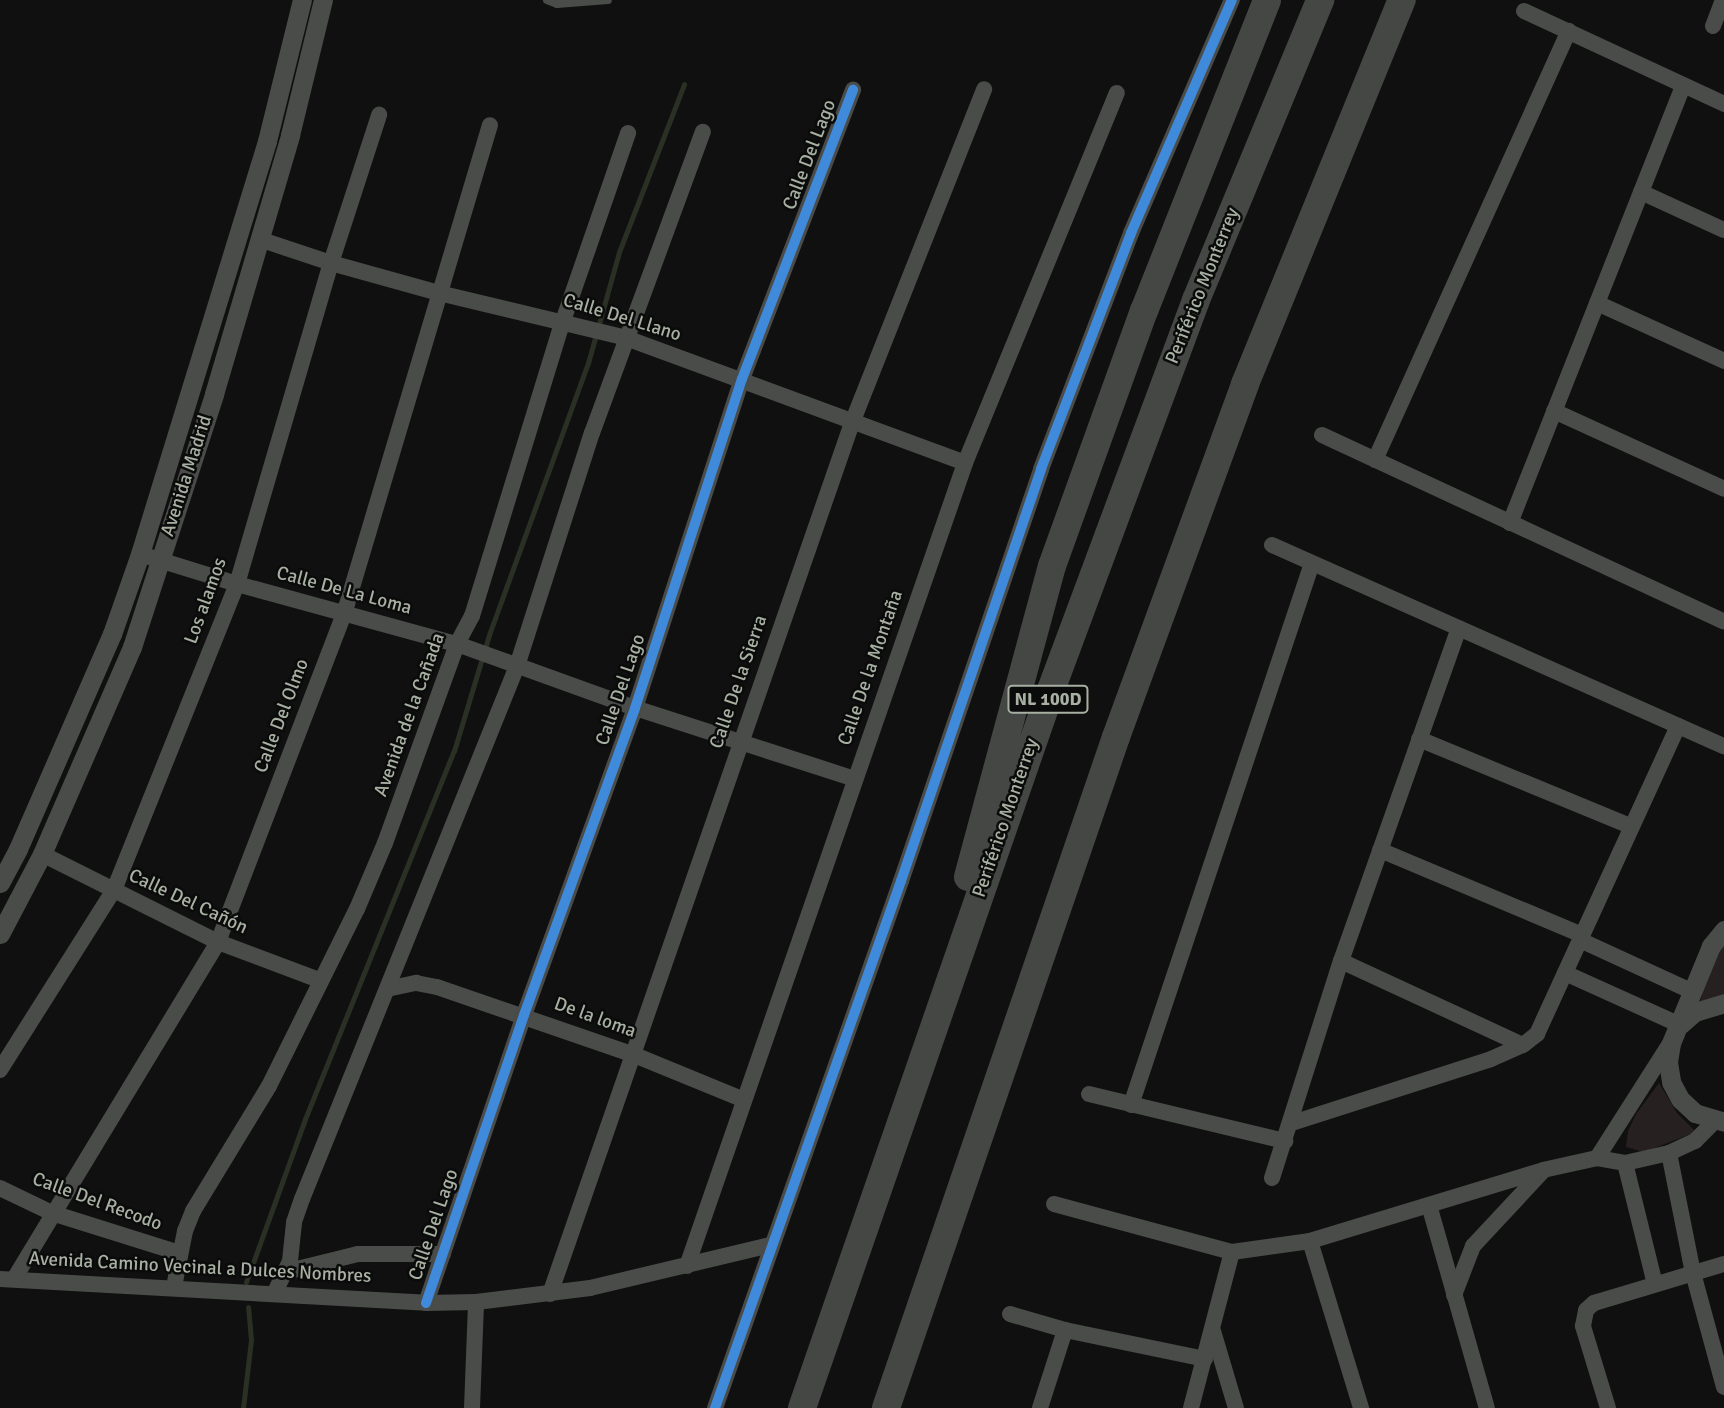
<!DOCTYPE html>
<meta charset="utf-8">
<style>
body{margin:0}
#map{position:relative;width:1724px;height:1408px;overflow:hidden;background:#101010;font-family:Signika,sans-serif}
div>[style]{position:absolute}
.green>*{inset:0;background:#262020}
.stream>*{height:5px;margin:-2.5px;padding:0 2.5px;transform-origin:2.5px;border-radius:2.5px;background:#2b3025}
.service>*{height:8px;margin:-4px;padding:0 4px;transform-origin:4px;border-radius:4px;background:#494c48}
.minor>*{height:16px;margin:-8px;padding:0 8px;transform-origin:8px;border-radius:8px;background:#494c48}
.tertiary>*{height:19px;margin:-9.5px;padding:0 9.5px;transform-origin:9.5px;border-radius:9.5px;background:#494c48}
.motorway>*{height:28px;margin:-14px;padding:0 14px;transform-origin:14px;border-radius:14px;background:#454745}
.cycleway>*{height:10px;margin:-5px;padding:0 5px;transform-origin:5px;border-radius:5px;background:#408adc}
span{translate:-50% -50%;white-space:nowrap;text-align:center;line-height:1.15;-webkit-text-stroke:5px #0a0b0a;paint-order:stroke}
.shield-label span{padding:2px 5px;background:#0a0b0a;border:2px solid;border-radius:5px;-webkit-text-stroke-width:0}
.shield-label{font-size:18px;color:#a7b0a2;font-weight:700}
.street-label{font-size:19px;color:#a7b0a2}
</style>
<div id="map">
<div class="green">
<i style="clip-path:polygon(1719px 947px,1724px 947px,1724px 997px,1700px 1002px,1710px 963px)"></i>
<i style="clip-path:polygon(1659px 1083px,1677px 1113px,1696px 1132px,1644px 1152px,1626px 1147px,1628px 1131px,1636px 1114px)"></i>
</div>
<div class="stream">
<i style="left:246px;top:1282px;width:173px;rotate:-70.1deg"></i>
<i style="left:305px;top:1119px;width:397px;rotate:-68deg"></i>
<i style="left:454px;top:751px;width:124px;rotate:-73.2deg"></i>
<i style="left:490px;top:632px;width:286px;rotate:-70deg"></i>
<i style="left:588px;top:363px;width:115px;rotate:-74.4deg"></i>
<i style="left:619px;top:252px;width:180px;rotate:-68.8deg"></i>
<i style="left:243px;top:1408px;width:68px;rotate:-83.3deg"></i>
<i style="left:251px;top:1340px;width:33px;rotate:-95deg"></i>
</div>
<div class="service">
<i style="left:547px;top:0;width:11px;rotate:22deg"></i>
<i style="left:557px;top:4px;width:51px;rotate:-4.5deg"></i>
</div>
<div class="minor">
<i style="left:1524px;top:11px;width:221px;rotate:24.9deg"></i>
<i style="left:1713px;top:26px;width:28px;rotate:-69deg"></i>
<i style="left:1641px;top:192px;width:91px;rotate:24.6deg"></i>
<i style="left:259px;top:239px;width:76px;rotate:18.4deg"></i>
<i style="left:331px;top:263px;width:112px;rotate:15.5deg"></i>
<i style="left:439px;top:293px;width:192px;rotate:13.5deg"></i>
<i style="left:626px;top:338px;width:361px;rotate:20.2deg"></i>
<i style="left:1597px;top:303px;width:140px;rotate:24.5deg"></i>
<i style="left:1554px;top:411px;width:187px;rotate:24.6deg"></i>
<i style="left:1322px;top:435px;width:443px;rotate:24.9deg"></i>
<i style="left:1375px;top:460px;width:471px;rotate:-65.7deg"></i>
<i style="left:1510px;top:523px;width:471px;rotate:-68.4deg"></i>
<i style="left:1272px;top:545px;width:495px;rotate:24deg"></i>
<i style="left:140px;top:554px;width:102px;rotate:17.2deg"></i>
<i style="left:237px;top:584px;width:228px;rotate:15.3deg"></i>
<i style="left:457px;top:644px;width:189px;rotate:19.8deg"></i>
<i style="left:635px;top:708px;width:231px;rotate:17.9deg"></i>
<i style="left:1419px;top:739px;width:230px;rotate:22.4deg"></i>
<i style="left:1380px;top:850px;width:219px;rotate:22.8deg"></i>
<i style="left:42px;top:854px;width:197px;rotate:26.6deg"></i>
<i style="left:218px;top:942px;width:108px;rotate:20.6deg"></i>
<i style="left:1580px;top:940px;width:124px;rotate:24.7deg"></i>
<i style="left:1341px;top:961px;width:200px;rotate:24.8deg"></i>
<i style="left:1565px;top:973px;width:126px;rotate:24.3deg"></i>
<i style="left:387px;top:989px;width:30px;rotate:-12deg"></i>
<i style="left:416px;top:983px;width:21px;rotate:11deg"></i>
<i style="left:437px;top:987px;width:206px;rotate:19deg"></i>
<i style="left:632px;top:1054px;width:121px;rotate:22.3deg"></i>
<i style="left:1669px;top:1045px;width:134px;rotate:122.5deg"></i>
<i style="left:1597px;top:1158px;width:28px;rotate:10deg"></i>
<i style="left:1625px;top:1163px;width:45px;rotate:-12.8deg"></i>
<i style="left:1669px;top:1153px;width:29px;rotate:-25deg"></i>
<i style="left:1695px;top:1141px;width:28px;rotate:-45deg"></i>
<i style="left:0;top:1070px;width:213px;rotate:-57.7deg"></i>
<i style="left:114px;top:890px;width:330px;rotate:-68.1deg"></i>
<i style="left:237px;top:584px;width:334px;rotate:-73.7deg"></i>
<i style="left:331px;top:263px;width:156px;rotate:-72deg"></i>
<i style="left:1089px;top:1094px;width:202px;rotate:13.5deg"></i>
<i style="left:1131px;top:1105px;width:571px;rotate:-71.53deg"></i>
<i style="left:1292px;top:1123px;width:209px;rotate:-17.8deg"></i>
<i style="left:1491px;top:1059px;width:35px;rotate:-24deg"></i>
<i style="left:1523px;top:1045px;width:18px;rotate:-38deg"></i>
<i style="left:1537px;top:1034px;width:339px;rotate:-65.4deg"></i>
<i style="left:1669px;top:1153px;width:122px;rotate:78.7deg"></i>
<i style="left:1693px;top:1273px;width:118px;rotate:74.8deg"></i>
<i style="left:1625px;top:1163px;width:125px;rotate:76.1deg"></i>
<i style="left:1272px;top:1178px;width:228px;rotate:-72.4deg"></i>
<i style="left:1341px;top:961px;width:353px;rotate:-70.5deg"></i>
<i style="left:0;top:1188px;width:58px;rotate:25.7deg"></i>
<i style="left:52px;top:1213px;width:134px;rotate:17.4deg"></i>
<i style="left:1054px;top:1204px;width:184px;rotate:15.1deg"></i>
<i style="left:1429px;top:1205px;width:211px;rotate:74.1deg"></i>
<i style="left:1310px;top:1241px;width:175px;rotate:73deg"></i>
<i style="left:687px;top:1266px;width:850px;rotate:-70.9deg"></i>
<i style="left:965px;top:463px;width:400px;rotate:-67.7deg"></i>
<i style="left:285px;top:1272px;width:75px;rotate:-13.9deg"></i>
<i style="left:358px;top:1254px;width:85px"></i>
<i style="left:0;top:1279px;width:427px;rotate:3.2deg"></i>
<i style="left:426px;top:1303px;width:50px;rotate:-1.1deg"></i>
<i style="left:476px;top:1302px;width:115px;rotate:-7deg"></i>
<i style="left:590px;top:1288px;width:185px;rotate:-13.4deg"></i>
<i style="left:14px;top:1279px;width:394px;rotate:-58.8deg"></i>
<i style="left:218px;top:942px;width:355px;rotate:-69deg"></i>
<i style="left:345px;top:611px;width:507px;rotate:-73.39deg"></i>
<i style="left:174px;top:1287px;width:57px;rotate:-78.9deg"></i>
<i style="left:185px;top:1231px;width:22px;rotate:-68deg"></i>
<i style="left:193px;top:1211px;width:146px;rotate:-58.7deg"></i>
<i style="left:269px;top:1086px;width:198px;rotate:-63.6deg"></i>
<i style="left:357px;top:909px;width:72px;rotate:-67deg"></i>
<i style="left:385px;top:843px;width:212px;rotate:-70.1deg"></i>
<i style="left:457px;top:644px;width:32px;rotate:-62deg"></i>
<i style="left:472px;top:616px;width:309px;rotate:-72.9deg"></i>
<i style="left:563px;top:321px;width:199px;rotate:-70.9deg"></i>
<i style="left:275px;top:1292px;width:34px;rotate:-64deg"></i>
<i style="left:290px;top:1261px;width:39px;rotate:-84deg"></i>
<i style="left:294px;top:1222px;width:24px;rotate:-71deg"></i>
<i style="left:302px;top:1199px;width:575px;rotate:-68.03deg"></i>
<i style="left:517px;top:666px;width:245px;rotate:-72.2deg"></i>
<i style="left:592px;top:433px;width:321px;rotate:-69.8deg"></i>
<i style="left:550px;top:1294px;width:922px;rotate:-70.88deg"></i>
<i style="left:852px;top:423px;width:359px;rotate:-68.4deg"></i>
<i style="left:1454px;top:1295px;width:53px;rotate:-68.8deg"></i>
<i style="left:1473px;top:1246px;width:101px;rotate:-47deg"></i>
<i style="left:426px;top:1303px;width:304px;rotate:-71.2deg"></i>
<i style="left:524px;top:1015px;width:326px;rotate:-70.1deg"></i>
<i style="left:635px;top:708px;width:346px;rotate:-72deg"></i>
<i style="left:742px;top:379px;width:310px;rotate:-69deg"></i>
<i style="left:1010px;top:1314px;width:57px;rotate:16.2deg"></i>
<i style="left:1213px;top:1331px;width:80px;rotate:73.4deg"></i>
<i style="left:472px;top:1408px;width:106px;rotate:-87.8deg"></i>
<i style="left:715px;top:1408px;width:559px;rotate:-70.56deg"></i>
<i style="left:901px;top:881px;width:435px;rotate:-71.2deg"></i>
<i style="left:1041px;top:469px;width:253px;rotate:-69.1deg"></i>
<i style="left:1131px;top:233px;width:254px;rotate:-66.6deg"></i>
<i style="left:1040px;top:1408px;width:82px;rotate:-72.2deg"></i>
<i style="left:1065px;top:1330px;width:143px;rotate:11.7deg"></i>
<i style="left:1191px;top:1408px;width:161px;rotate:-75.3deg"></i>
<i style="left:1232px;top:1252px;width:79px;rotate:-8deg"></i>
<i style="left:1310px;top:1241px;width:244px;rotate:-16.9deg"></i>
<i style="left:1543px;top:1170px;width:55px;rotate:-12.5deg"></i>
<i style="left:1608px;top:1408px;width:86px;rotate:-107deg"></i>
<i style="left:1583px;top:1326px;width:16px;rotate:-79deg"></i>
<i style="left:1586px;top:1310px;width:11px;rotate:-41deg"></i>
<i style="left:1594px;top:1303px;width:136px;rotate:-16.7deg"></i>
</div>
<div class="tertiary">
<i style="left:0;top:883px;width:38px;rotate:-62deg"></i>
<i style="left:18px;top:849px;width:235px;rotate:-66.4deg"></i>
<i style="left:112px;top:634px;width:85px;rotate:-70.7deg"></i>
<i style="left:140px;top:554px;width:432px;rotate:-72.9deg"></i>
<i style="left:267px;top:141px;width:145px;rotate:-76.1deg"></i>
<i style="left:1724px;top:930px;width:21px;rotate:129deg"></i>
<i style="left:1711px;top:946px;width:105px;rotate:112.4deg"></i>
<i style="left:1671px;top:1043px;width:19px;rotate:99deg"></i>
<i style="left:1668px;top:1062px;width:20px;rotate:81deg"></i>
<i style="left:1671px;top:1082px;width:19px;rotate:62deg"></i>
<i style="left:1680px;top:1099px;width:21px;rotate:43deg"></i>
<i style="left:1695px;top:1113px;width:30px;rotate:17deg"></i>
<i style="left:0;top:934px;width:90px;rotate:-62.3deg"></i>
<i style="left:42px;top:854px;width:226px;rotate:-66.5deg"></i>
<i style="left:132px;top:647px;width:266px;rotate:-72deg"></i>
<i style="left:214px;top:394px;width:270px;rotate:-73.6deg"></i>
<i style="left:290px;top:135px;width:139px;rotate:-76.3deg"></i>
<i style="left:1681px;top:1024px;width:18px;rotate:-41deg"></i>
<i style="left:1695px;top:1012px;width:30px;rotate:-17deg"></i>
</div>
<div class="motorway">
<i style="left:968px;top:877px;width:322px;rotate:-74.9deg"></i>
<i style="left:1052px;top:566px;width:271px;rotate:-70.2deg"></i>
<i style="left:1144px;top:311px;width:334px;rotate:-68.4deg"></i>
<i style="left:802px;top:1408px;width:760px;rotate:-70.87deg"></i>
<i style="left:1051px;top:690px;width:416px;rotate:-69.6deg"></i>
<i style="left:1196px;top:300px;width:325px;rotate:-67.5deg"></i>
<i style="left:886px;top:1408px;width:709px;rotate:-71.08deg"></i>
<i style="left:1116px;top:737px;width:376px;rotate:-69.9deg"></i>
<i style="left:1245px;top:384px;width:415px;rotate:-67.8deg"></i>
</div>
<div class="cycleway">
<i style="left:426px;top:1303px;width:304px;rotate:-71.2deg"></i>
<i style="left:524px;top:1015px;width:326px;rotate:-70.1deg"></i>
<i style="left:635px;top:708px;width:346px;rotate:-72deg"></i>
<i style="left:742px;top:379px;width:310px;rotate:-69deg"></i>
<i style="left:715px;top:1408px;width:559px;rotate:-70.56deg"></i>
<i style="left:901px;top:881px;width:435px;rotate:-71.2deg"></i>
<i style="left:1041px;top:469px;width:253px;rotate:-69.1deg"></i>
<i style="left:1131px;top:233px;width:254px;rotate:-66.6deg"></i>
</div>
<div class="shield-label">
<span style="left:1048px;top:699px">NL 100D</span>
</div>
<div class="street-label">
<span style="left:810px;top:155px;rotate:-69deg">Calle Del Lago</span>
<span style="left:1203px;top:286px;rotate:-68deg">Periférico Monterrey</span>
<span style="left:622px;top:318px;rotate:17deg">Calle Del Llano</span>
<span style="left:187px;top:476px;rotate:-72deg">Avenida Madrid</span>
<span style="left:344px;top:591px;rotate:15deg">Calle De La Loma</span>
<span style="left:206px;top:601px;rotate:-70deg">Los alamos</span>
<span style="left:871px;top:668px;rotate:-71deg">Calle De la Montaña</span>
<span style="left:739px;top:682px;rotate:-71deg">Calle De la Sierra</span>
<span style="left:621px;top:690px;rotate:-71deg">Calle Del Lago</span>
<span style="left:410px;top:715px;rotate:-70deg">Avenida de la Cañada</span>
<span style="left:282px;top:716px;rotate:-69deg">Calle Del Olmo</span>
<span style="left:1006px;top:818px;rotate:-71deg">Periférico Monterrey</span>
<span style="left:188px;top:902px;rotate:25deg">Calle Del Cañón</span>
<span style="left:595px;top:1018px;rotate:20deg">De la loma</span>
<span style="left:97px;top:1202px;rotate:20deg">Calle Del Recodo</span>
<span style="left:434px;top:1225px;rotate:-71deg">Calle Del Lago</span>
<span style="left:200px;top:1268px;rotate:3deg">Avenida Camino Vecinal a Dulces Nombres</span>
</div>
</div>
